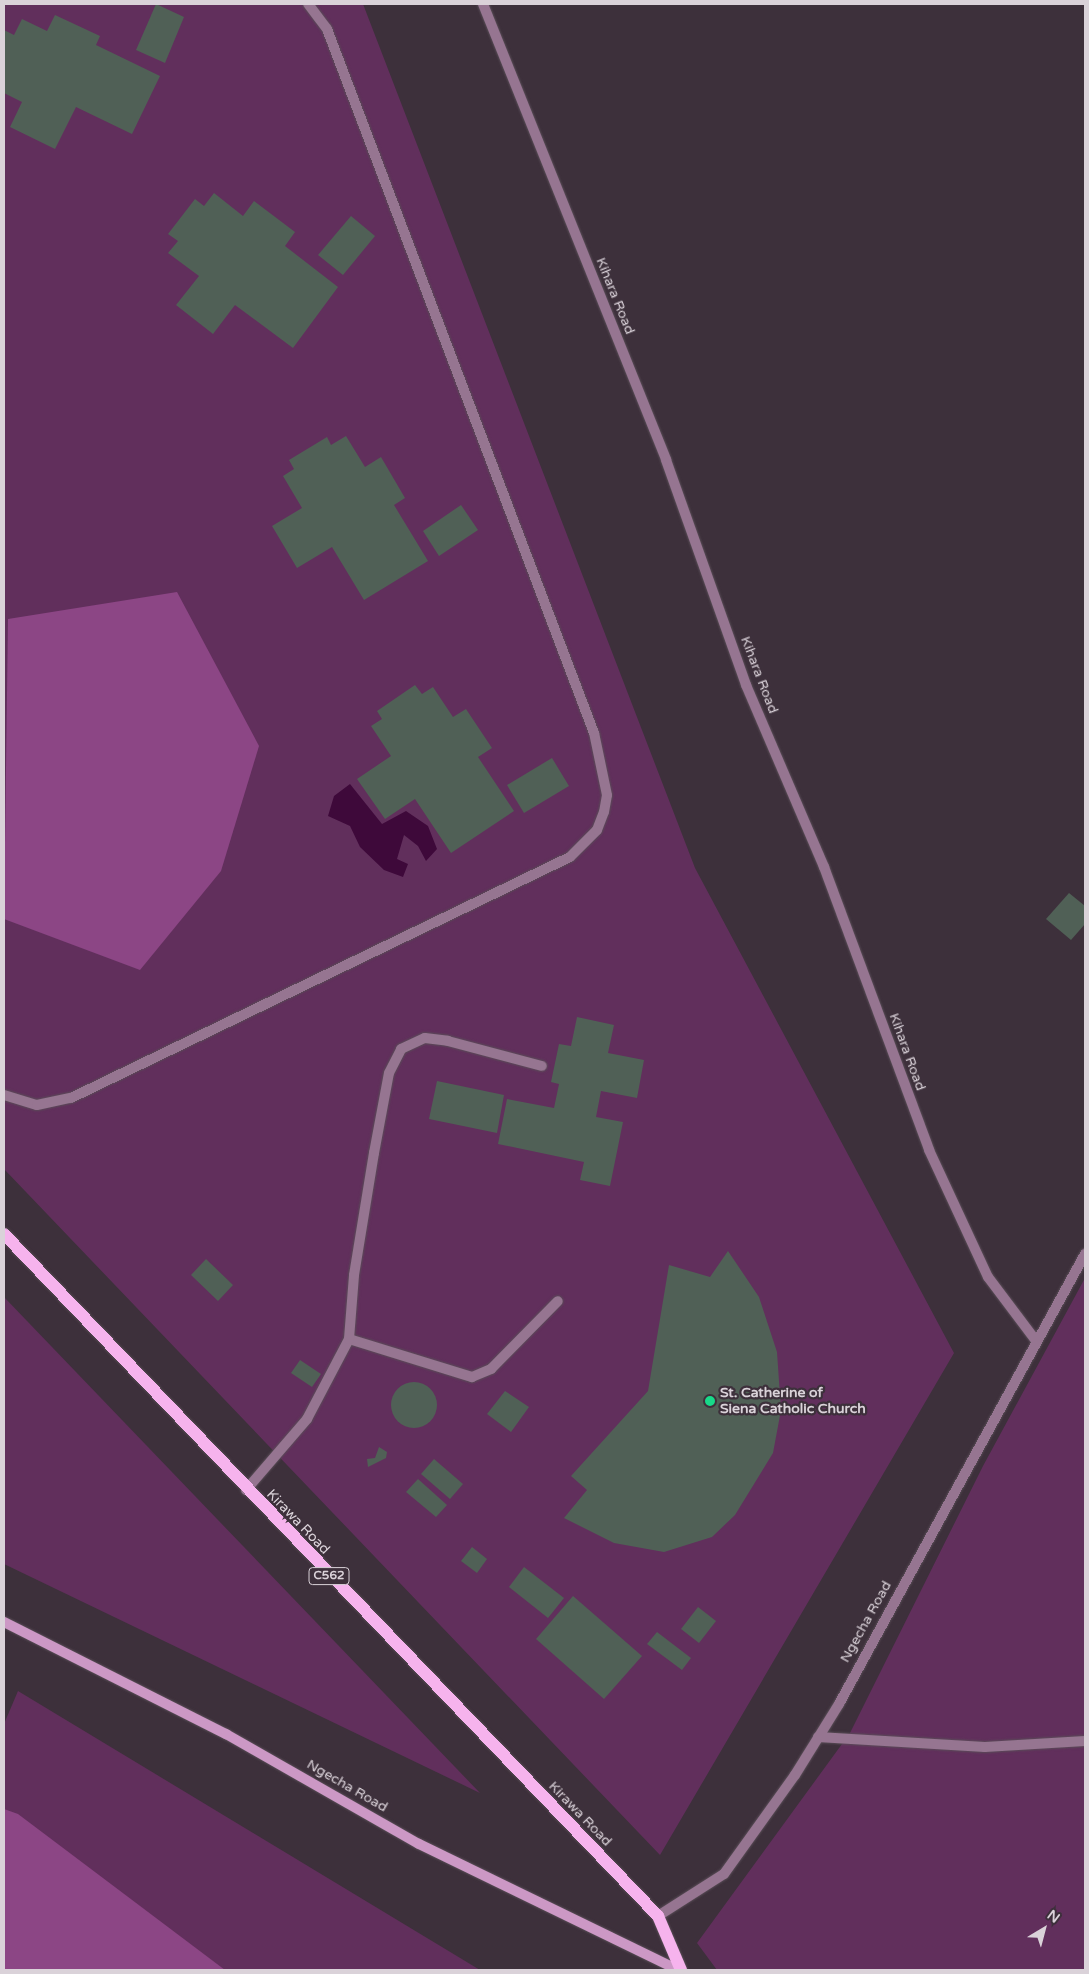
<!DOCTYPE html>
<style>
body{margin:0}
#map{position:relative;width:1089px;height:1974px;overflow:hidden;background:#3d303b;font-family:"Varela Round",sans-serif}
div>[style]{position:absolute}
.green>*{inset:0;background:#612f5c}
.forest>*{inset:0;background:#8c4685}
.water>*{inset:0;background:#3e093a}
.building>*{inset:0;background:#506056}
.round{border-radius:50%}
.roads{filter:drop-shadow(0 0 1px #594d57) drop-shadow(0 0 1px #594d57)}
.service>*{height:10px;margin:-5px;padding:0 5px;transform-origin:5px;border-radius:5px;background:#967591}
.minor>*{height:10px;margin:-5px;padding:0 5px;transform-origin:5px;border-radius:5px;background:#967591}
.tertiary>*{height:10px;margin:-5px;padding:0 5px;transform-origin:5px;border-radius:5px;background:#967591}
.secondary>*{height:10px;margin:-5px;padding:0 5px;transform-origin:5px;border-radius:5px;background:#cc98c5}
.primary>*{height:12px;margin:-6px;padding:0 6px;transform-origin:6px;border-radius:6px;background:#f6b3ed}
.dots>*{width:14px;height:14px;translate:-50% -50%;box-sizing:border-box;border:2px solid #3d303b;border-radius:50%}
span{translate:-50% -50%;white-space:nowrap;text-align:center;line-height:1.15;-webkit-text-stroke:4.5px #3d303b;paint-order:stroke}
.shield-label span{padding:1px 4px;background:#3d303b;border:1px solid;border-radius:4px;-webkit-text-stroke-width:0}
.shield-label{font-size:12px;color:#dad2d9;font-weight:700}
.street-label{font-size:14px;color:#dad2d9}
.poi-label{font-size:14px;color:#dad2d9;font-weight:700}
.left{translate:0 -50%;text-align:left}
.frame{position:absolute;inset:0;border:5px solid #dad2d9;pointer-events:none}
.north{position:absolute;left:1019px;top:1904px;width:50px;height:50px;-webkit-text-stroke:4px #3d303b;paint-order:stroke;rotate:37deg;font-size:14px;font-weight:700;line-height:20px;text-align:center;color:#dad2d9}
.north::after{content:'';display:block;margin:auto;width:18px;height:22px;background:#dad2d9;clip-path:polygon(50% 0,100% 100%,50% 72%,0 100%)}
</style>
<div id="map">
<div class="green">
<i style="clip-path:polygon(4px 4px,363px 4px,695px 868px,954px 1353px,660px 1855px,4px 1169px)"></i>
<i style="clip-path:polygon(1085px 1278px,1085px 1970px,717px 1970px,697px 1943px,850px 1733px,983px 1466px)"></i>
<i style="clip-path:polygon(4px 1297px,480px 1793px,4px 1564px)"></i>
<i style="clip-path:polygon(18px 1691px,480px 1970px,4px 1970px,4px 1724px)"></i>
</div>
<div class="forest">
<i style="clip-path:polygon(177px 592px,259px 746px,221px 871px,140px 970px,4px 919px,8px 619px)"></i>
<i style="clip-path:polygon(4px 1809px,18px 1814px,225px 1970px,4px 1970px)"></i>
</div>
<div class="water">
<i style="clip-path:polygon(350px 784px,382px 824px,406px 811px,428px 826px,437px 849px,426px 861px,418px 846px,404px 835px,397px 859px,408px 864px,403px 877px,384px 870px,360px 847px,350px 826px,328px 816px,334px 796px)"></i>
</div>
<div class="building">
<i style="clip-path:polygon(156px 4px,184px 17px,165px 63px,136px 50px)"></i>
<i style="clip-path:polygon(55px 15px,100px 36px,96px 45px,160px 76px,132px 134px,76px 107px,55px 149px,10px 127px,22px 102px,4px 93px,4px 30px,14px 35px,22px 19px,47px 31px)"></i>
<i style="clip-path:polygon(214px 193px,243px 216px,254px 201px,295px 232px,285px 246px,338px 287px,293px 348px,235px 305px,213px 334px,176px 305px,199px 276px,168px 253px,178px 241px,168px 234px,195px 199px,204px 206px)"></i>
<i style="clip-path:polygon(351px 216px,375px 236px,343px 275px,318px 255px)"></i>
<i style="clip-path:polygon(346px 436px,365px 467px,381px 457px,405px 498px,394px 505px,428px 561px,364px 600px,332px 547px,297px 568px,272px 526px,302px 508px,283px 476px,294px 469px,289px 460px,327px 437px,331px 445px)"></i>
<i style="clip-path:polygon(461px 505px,478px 530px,439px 556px,423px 531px)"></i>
<i style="clip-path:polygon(415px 685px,422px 694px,433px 687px,453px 717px,466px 709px,492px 748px,478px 757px,514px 811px,451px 853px,415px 799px,385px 819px,357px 779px,391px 756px,371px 726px,382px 719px,377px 711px)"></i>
<i style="clip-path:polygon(552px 758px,569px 786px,524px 813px,507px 785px)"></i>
<i style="clip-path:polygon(1069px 893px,1085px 906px,1085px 924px,1071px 940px,1046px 919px)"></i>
<i style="clip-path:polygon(577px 1017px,614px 1025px,608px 1053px,644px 1060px,637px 1098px,601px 1091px,596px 1117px,623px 1122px,610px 1186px,580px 1180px,584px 1162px,498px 1144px,507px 1099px,554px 1108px,559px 1084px,551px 1082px,559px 1044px,571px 1046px)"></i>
<i style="clip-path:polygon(437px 1081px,504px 1095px,497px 1133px,429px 1119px)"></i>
<i style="clip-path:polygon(728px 1251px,759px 1297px,777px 1352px,781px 1410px,773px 1453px,735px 1515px,712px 1537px,664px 1552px,614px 1543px,564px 1518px,587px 1490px,571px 1476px,648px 1391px,669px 1265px,710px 1277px)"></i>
<i style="clip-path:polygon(206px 1259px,233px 1285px,218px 1301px,191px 1275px)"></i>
<i style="clip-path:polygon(300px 1360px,321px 1374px,312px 1387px,291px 1373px)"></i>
<i class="round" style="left:391px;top:1382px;width:46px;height:46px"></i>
<i style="clip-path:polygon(505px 1391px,529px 1407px,511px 1432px,487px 1414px)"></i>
<i style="clip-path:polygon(379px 1447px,387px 1452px,386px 1458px,368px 1467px,367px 1459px,375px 1458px)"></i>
<i style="clip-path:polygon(434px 1459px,463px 1484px,450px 1499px,421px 1474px)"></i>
<i style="clip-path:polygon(418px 1479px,447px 1505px,436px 1517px,406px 1492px)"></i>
<i style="clip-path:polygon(472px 1547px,487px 1559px,477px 1573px,461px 1561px)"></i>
<i style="clip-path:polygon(524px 1567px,564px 1598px,548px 1618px,509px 1587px)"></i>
<i style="clip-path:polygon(573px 1596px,642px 1656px,604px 1699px,536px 1639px)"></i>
<i style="clip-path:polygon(698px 1607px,716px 1621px,699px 1643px,681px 1629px)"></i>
<i style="clip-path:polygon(657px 1632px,691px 1658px,682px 1670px,647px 1644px)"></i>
</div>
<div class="roads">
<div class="service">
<i style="left:349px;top:1339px;width:129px;rotate:17.2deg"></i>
<i style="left:472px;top:1377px;width:21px;rotate:-23deg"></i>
<i style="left:491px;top:1369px;width:95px;rotate:-45.4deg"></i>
<i style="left:246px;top:1490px;width:94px;rotate:-49.3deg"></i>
<i style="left:307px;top:1419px;width:90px;rotate:-62.3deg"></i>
<i style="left:349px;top:1339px;width:64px;rotate:-85.5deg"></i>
<i style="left:354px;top:1275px;width:124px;rotate:-80.7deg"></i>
<i style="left:374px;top:1153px;width:81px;rotate:-79.4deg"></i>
<i style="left:389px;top:1073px;width:27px;rotate:-63deg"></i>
<i style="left:401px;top:1049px;width:26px;rotate:-25deg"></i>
<i style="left:425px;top:1038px;width:23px;rotate:7deg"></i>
<i style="left:448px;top:1041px;width:97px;rotate:14.9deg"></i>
<i style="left:818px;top:1737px;width:167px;rotate:3.4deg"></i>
<i style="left:985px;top:1747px;width:100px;rotate:-3.4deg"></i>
</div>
<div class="minor">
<i style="left:483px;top:4px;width:491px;rotate:68.1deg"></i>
<i style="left:666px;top:460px;width:239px;rotate:70.4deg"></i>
<i style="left:746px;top:685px;width:198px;rotate:66.8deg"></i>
<i style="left:824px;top:867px;width:302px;rotate:69.6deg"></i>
<i style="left:929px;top:1150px;width:140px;rotate:65.1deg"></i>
<i style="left:988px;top:1277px;width:81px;rotate:53deg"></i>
<i style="left:4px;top:1095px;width:34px;rotate:17deg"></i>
<i style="left:37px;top:1105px;width:35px;rotate:-12deg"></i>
<i style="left:71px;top:1098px;width:554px;rotate:-25.78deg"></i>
<i style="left:570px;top:857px;width:38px;rotate:-45deg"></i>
<i style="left:597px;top:830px;width:19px;rotate:-69deg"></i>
<i style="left:604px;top:812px;width:17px;rotate:-80deg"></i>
<i style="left:607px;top:795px;width:63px;rotate:-101.8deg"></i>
<i style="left:594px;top:733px;width:753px;rotate:-110.77deg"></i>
<i style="left:327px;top:29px;width:31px;rotate:-127deg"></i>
</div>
<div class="tertiary">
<i style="left:658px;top:1916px;width:78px;rotate:-32.5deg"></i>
<i style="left:724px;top:1874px;width:122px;rotate:-54.4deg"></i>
<i style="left:795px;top:1775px;width:84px;rotate:-58.2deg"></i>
<i style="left:839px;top:1704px;width:513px;rotate:-61.34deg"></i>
</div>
<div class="secondary">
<i style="left:4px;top:1622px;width:249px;rotate:26.8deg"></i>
<i style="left:226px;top:1734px;width:222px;rotate:29.7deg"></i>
<i style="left:419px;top:1844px;width:289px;rotate:25.9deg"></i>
</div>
<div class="primary">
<i style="left:4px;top:1234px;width:945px;rotate:46.2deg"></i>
<i style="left:658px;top:1916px;width:59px;rotate:66.9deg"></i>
</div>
</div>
<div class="dots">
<i style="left:710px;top:1401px;background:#18d989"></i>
</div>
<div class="shield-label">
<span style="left:329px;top:1576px">C562</span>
</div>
<div class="street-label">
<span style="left:615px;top:296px;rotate:68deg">Kihara Road</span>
<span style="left:759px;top:675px;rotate:69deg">Kihara Road</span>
<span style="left:907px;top:1052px;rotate:70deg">Kihara Road</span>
<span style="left:298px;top:1522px;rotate:46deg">Kirawa Road</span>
<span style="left:866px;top:1622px;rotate:-61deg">Ngecha Road</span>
<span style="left:347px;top:1786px;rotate:30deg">Ngecha Road</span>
<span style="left:580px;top:1814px;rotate:46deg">Kirawa Road</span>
</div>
<div class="poi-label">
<span class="left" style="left:720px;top:1401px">St. Catherine of<br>Siena Catholic Church</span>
</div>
<div class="frame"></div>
<div class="north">N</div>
</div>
